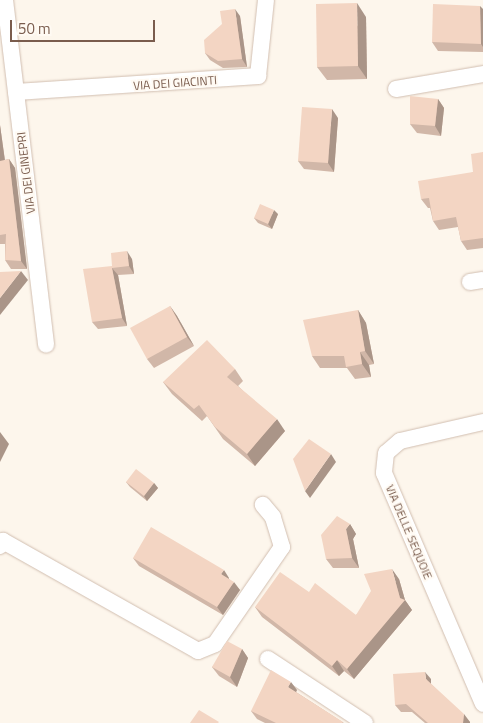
<!DOCTYPE html>
<style>
body{margin:0}
#map{position:relative;width:483px;height:723px;overflow:hidden;background:#fdf6ec;font-family:"Titillium Web",sans-serif}
div>[style]{position:absolute}
.roads{filter:drop-shadow(0 0 1px #d1beb0) drop-shadow(0 0 1px #d1beb0)}
.minor>*{height:16px;margin:-8px;padding:0 8px;transform-origin:8px;border-radius:8px;background:#fff}
.wall>*{inset:0;background:#d1b7a8}
.shaded-wall>*{inset:0;background:#aa9588}
.building>*{inset:0;background:#f3d5c3}
span{translate:-50% -50%;white-space:nowrap;text-align:center;line-height:1.15;-webkit-text-stroke:4px #fffaf3;paint-order:stroke}
.street-label{font-size:12px;color:#7a5c4d}
.scale{position:absolute;left:10px;top:20px;width:145px;height:22px;box-sizing:border-box;border:2px solid #7a5c4d;border-top:0;padding-left:6px;font-size:15px;line-height:18px;white-space:nowrap;color:#7a5c4d;-webkit-text-stroke:4px #fffaf3;paint-order:stroke}
</style>
<div id="map">
<div class="roads">
<div class="minor">
<i style="left:5px;top:0;width:347px;rotate:83.2deg"></i>
<i style="left:396px;top:89px;width:88px;rotate:-9.8deg"></i>
<i style="left:16px;top:92px;width:243px;rotate:-3.8deg"></i>
<i style="left:258px;top:76px;width:76px;rotate:-84deg"></i>
<i style="left:470px;top:282px;width:13px;rotate:-9deg"></i>
<i style="left:483px;top:422px;width:85px;rotate:167.1deg"></i>
<i style="left:400px;top:441px;width:18px;rotate:139deg"></i>
<i style="left:386px;top:453px;width:20px;rotate:96deg"></i>
<i style="left:384px;top:473px;width:251px;rotate:66.8deg"></i>
<i style="left:0;top:546px;width:6px;rotate:-59deg"></i>
<i style="left:3px;top:541px;width:224px;rotate:29.4deg"></i>
<i style="left:198px;top:651px;width:18px;rotate:-22deg"></i>
<i style="left:215px;top:644px;width:118px;rotate:-55.4deg"></i>
<i style="left:282px;top:547px;width:31px;rotate:-107deg"></i>
<i style="left:273px;top:517px;width:16px;rotate:-130deg"></i>
<i style="left:268px;top:659px;width:116px;rotate:33.4deg"></i>
</div>
</div>
<div class="wall">
<i style="clip-path:polygon(483px 9px,483px 52px,438px 51px,432px 42px)"></i>
<i style="clip-path:polygon(240px 16px,247px 67px,223px 68px,210px 60px,205px 53px)"></i>
<i style="clip-path:polygon(366px 17px,367px 79px,327px 80px,317px 67px)"></i>
<i style="clip-path:polygon(438px 99px,444px 108px,441px 136px,417px 133px,410px 124px)"></i>
<i style="clip-path:polygon(338px 118px,334px 172px,304px 169px,298px 161px)"></i>
<i style="clip-path:polygon(0 125px,5px 160px,9px 159px,15px 168px,27px 269px,11px 269px,5px 260px,5px 244px,0 244px)"></i>
<i style="clip-path:polygon(483px 152px,483px 248px,467px 250px,461px 241px,458px 227px,439px 230px,433px 221px,430px 208px,428px 208px,421px 199px,473px 172px)"></i>
<i style="clip-path:polygon(278px 214px,272px 229px,258px 223px,254px 218px)"></i>
<i style="clip-path:polygon(132px 259px,134px 274px,118px 275px,127px 326px,98px 329px,92px 322px,112px 266px)"></i>
<i style="clip-path:polygon(170px 306px,177px 316px,194px 346px,154px 368px,147px 359px)"></i>
<i style="clip-path:polygon(358px 310px,366px 323px,374px 364px,369px 365px,371px 377px,355px 379px,347px 368px,320px 368px,312px 356px)"></i>
<i style="clip-path:polygon(235px 369px,243px 381px,238px 386px,285px 431px,255px 466px,223px 439px,207px 416px,202px 421px,172px 394px,163px 382px)"></i>
<i style="clip-path:polygon(126px 482px,154px 483px,158px 488px,147px 501px,130px 487px)"></i>
<i style="clip-path:polygon(350px 524px,356px 534px,353px 539px,359px 568px,333px 568px,326px 559px)"></i>
<i style="clip-path:polygon(133px 558px,229px 578px,229px 579px,240px 590px,223px 615px,139px 566px)"></i>
<i style="clip-path:polygon(399px 579px,405px 600px,412px 610px,354px 679px,344px 671px,339px 676px,262px 617px,255px 607px,356px 615px)"></i>
<i style="clip-path:polygon(242px 649px,248px 658px,237px 687px,219px 676px,212px 667px)"></i>
<i style="clip-path:polygon(431px 679px,431px 684px,470px 722px,470px 723px,425px 723px,412px 712px,401px 712px,395px 705px)"></i>
<i style="clip-path:polygon(297px 690px,296px 692px,344px 723px,265px 723px,257px 719px,251px 711px)"></i>
</div>
<div class="shaded-wall">
<i style="clip-path:polygon(357px 3px,366px 17px,367px 79px,358px 66px)"></i>
<i style="clip-path:polygon(480px 6px,483px 9px,483px 47px,481px 44px)"></i>
<i style="clip-path:polygon(235px 9px,240px 16px,247px 67px,242px 59px)"></i>
<i style="clip-path:polygon(438px 99px,444px 108px,441px 136px,435px 126px)"></i>
<i style="clip-path:polygon(332px 109px,338px 118px,334px 172px,328px 163px)"></i>
<i style="clip-path:polygon(0 125px,6px 169px,0 161px)"></i>
<i style="clip-path:polygon(9px 159px,15px 168px,27px 269px,21px 261px)"></i>
<i style="clip-path:polygon(274px 210px,278px 214px,272px 229px,268px 224px)"></i>
<i style="clip-path:polygon(127px 251px,132px 259px,134px 274px,129px 266px)"></i>
<i style="clip-path:polygon(112px 268px,118px 275px,127px 326px,122px 318px)"></i>
<i style="clip-path:polygon(21px 271px,28px 280px,0 315px,0 298px)"></i>
<i style="clip-path:polygon(170px 306px,177px 316px,194px 346px,187px 337px)"></i>
<i style="clip-path:polygon(358px 310px,366px 323px,374px 364px,365px 351px)"></i>
<i style="clip-path:polygon(360px 352px,369px 365px,371px 377px,362px 364px)"></i>
<i style="clip-path:polygon(277px 419px,285px 431px,255px 466px,247px 454px)"></i>
<i style="clip-path:polygon(0 432px,9px 444px,0 462px)"></i>
<i style="clip-path:polygon(331px 454px,336px 462px,310px 498px,305px 491px)"></i>
<i style="clip-path:polygon(154px 483px,158px 488px,147px 501px,144px 496px)"></i>
<i style="clip-path:polygon(350px 524px,356px 534px,353px 539px,359px 568px,352px 558px,346px 529px)"></i>
<i style="clip-path:polygon(392px 569px,399px 579px,405px 600px,412px 610px,354px 679px,347px 669px,400px 598px)"></i>
<i style="clip-path:polygon(224px 570px,229px 578px,227px 582px,221px 574px)"></i>
<i style="clip-path:polygon(234px 582px,240px 590px,223px 615px,217px 607px)"></i>
<i style="clip-path:polygon(242px 649px,248px 658px,237px 687px,230px 677px)"></i>
<i style="clip-path:polygon(337px 660px,344px 671px,339px 676px,332px 666px)"></i>
<i style="clip-path:polygon(425px 672px,431px 679px,431px 687px,426px 679px)"></i>
<i style="clip-path:polygon(291px 682px,297px 690px,294px 696px,288px 687px)"></i>
<i style="clip-path:polygon(464px 714px,470px 722px,470px 723px,463px 723px)"></i>
</div>
<div class="building">
<i style="clip-path:polygon(357px 3px,358px 66px,317px 67px,316px 4px)"></i>
<i style="clip-path:polygon(433px 4px,480px 6px,481px 44px,432px 42px)"></i>
<i style="clip-path:polygon(235px 9px,242px 59px,218px 61px,205px 53px,204px 40px,222px 24px,220px 11px)"></i>
<i style="clip-path:polygon(410px 96px,438px 99px,435px 126px,410px 124px)"></i>
<i style="clip-path:polygon(302px 107px,332px 109px,328px 163px,298px 161px)"></i>
<i style="clip-path:polygon(483px 152px,483px 238px,461px 241px,456px 217px,433px 221px,429px 198px,421px 199px,418px 181px,473px 172px,471px 154px)"></i>
<i style="clip-path:polygon(9px 159px,21px 261px,5px 260px,6px 234px,0 235px,0 161px)"></i>
<i style="clip-path:polygon(260px 204px,274px 210px,268px 224px,254px 218px)"></i>
<i style="clip-path:polygon(127px 251px,129px 266px,112px 268px,122px 318px,92px 322px,83px 269px,112px 266px,111px 253px)"></i>
<i style="clip-path:polygon(21px 271px,0 298px,0 272px)"></i>
<i style="clip-path:polygon(170px 306px,187px 337px,147px 359px,130px 328px)"></i>
<i style="clip-path:polygon(358px 310px,365px 351px,360px 352px,362px 364px,346px 367px,344px 356px,312px 356px,303px 320px)"></i>
<i style="clip-path:polygon(207px 340px,235px 369px,227px 377px,277px 419px,247px 454px,215px 427px,199px 405px,194px 409px,163px 382px)"></i>
<i style="clip-path:polygon(309px 439px,331px 454px,305px 491px,293px 459px)"></i>
<i style="clip-path:polygon(136px 469px,154px 483px,144px 496px,126px 482px)"></i>
<i style="clip-path:polygon(337px 516px,350px 524px,346px 529px,352px 558px,326px 559px,321px 535px)"></i>
<i style="clip-path:polygon(151px 527px,224px 570px,221px 574px,234px 582px,217px 607px,133px 558px)"></i>
<i style="clip-path:polygon(392px 569px,400px 598px,405px 600px,347px 669px,337px 660px,332px 666px,255px 607px,280px 572px,309px 592px,315px 583px,356px 615px,371px 591px,364px 574px)"></i>
<i style="clip-path:polygon(227px 641px,242px 649px,230px 677px,212px 667px)"></i>
<i style="clip-path:polygon(271px 670px,291px 682px,288px 687px,343px 722px,342px 723px,276px 723px,251px 711px)"></i>
<i style="clip-path:polygon(425px 672px,426px 679px,464px 714px,463px 723px,428px 723px,406px 704px,395px 705px,393px 674px)"></i>
<i style="clip-path:polygon(199px 710px,219px 722px,218px 723px,190px 723px)"></i>
</div>
<div class="street-label">
<span style="left:175px;top:83px;rotate:-4deg">VIA DEI GIACINTI</span>
<span style="left:26px;top:173px;rotate:-97deg">VIA DEI GINEPRI</span>
<span style="left:409px;top:532px;rotate:67deg">VIA DELLE SEQUOIE</span>
</div>
<div class="scale">50 m</div>
</div>
